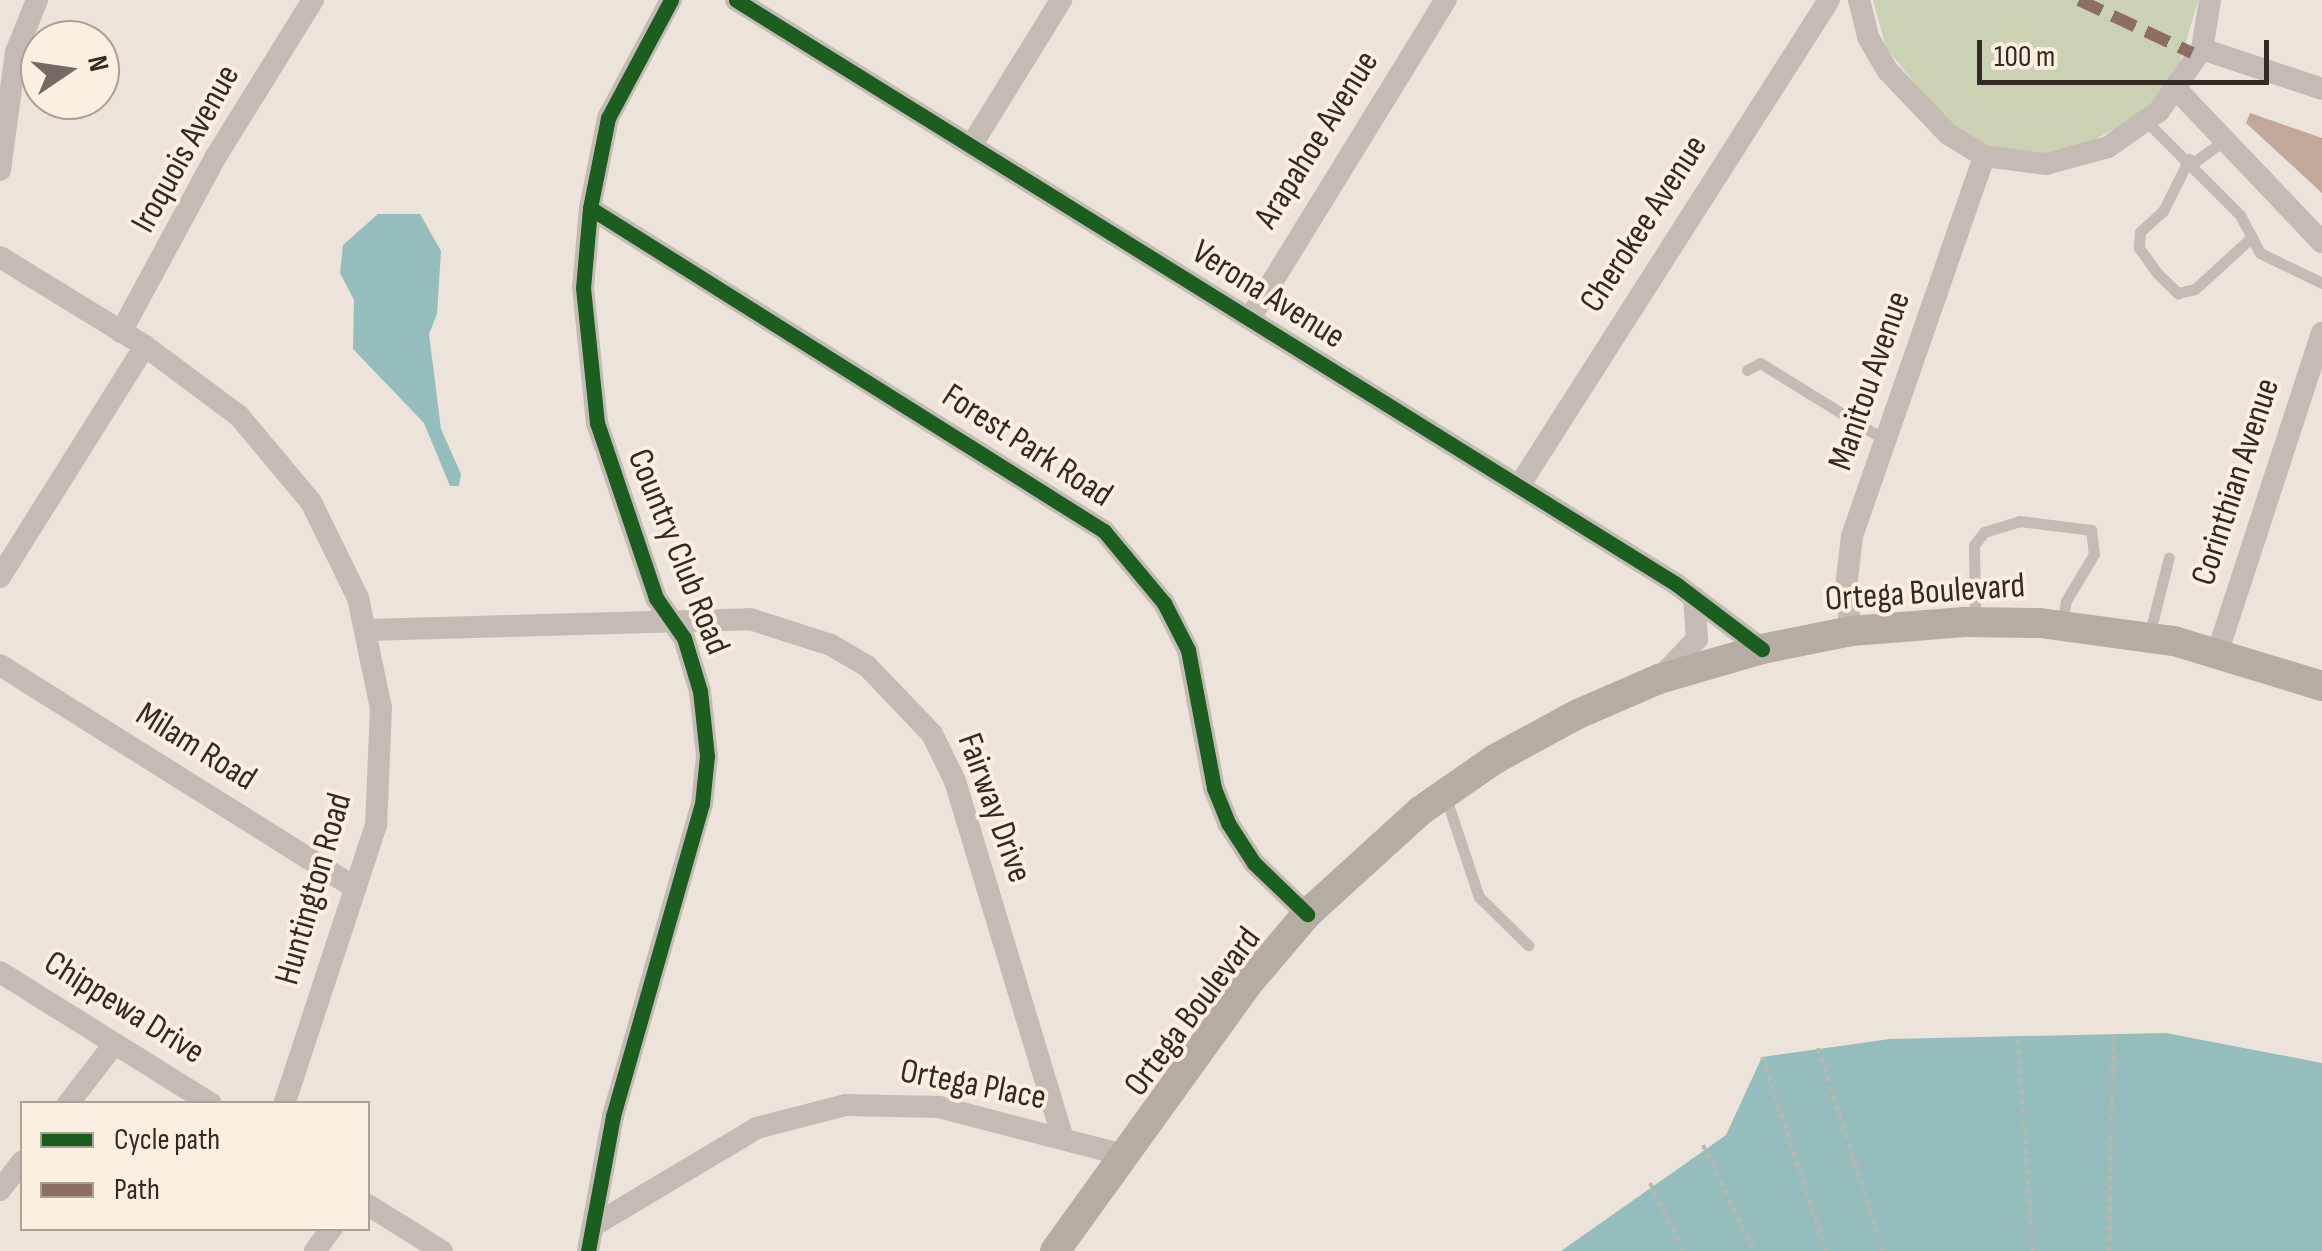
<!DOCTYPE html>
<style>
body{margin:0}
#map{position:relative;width:2322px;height:1251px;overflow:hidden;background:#ece4da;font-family:"Sofia Sans Condensed",sans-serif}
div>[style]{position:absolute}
.green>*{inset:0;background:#cbd1b3}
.water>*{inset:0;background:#95bdbe}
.building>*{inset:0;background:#c1a89a}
.path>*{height:4px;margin-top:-2px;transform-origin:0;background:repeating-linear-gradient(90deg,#bcb4ad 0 5px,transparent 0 10px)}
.lane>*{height:11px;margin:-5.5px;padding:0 5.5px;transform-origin:5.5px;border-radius:5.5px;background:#c4bcb4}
.street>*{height:22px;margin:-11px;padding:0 11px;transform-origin:11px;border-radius:11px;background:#c4bcb4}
.secondary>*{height:30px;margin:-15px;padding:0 15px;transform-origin:15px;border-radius:15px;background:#b5aca4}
.quiet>*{height:12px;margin-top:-6px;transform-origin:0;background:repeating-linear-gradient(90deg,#8d6e63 0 25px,transparent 0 37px)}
.cycleway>*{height:15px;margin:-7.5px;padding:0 7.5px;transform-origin:7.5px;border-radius:7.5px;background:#1b5e20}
span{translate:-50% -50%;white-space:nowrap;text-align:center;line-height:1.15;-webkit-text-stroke:8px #faefe0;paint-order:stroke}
.street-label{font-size:35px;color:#342923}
.legend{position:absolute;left:20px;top:1101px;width:350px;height:130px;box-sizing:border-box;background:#faefe0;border:2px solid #aba094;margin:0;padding:12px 18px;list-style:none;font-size:30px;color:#342923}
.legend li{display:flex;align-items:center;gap:20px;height:50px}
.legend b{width:50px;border:2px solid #aba094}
.north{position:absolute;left:20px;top:20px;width:100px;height:100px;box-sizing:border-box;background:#faefe0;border:2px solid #aba094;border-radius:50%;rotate:77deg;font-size:28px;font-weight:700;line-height:40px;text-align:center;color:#342923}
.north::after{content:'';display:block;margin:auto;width:35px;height:45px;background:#746a63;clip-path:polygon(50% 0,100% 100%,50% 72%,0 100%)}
.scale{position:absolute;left:1977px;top:40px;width:292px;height:45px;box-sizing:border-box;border:5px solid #342923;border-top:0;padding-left:12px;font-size:30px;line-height:35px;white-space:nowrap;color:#342923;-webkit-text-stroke:8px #faefe0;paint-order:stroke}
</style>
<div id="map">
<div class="green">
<i style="clip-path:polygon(1873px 0,2198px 0,2198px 1px,2175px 78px,2146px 113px,2076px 149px,2037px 155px,1987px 146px,1952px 129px,1886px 48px)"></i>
</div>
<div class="water">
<i style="clip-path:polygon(378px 214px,420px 214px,441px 251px,437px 314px,429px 334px,441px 429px,461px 474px,459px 486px,450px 486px,424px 423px,353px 349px,354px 300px,340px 273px,343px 245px)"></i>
<i style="clip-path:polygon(2166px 1033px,2322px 1063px,2322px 1251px,1561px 1251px,1726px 1135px,1762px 1057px,1890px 1039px)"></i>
</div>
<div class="building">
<i style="clip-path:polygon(2250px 113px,2322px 138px,2322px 193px,2246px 123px)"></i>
</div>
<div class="path">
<i style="left:2018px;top:1039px;width:213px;rotate:86deg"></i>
<i style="left:1818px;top:1048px;width:213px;rotate:72.2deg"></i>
<i style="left:1762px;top:1057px;width:204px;rotate:71.7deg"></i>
<i style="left:1703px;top:1145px;width:118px;rotate:64.3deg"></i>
<i style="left:1650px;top:1183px;width:76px;rotate:64.1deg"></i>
<i style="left:2109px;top:1251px;width:216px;rotate:-88.9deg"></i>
</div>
<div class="lane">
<i style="left:2147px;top:122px;width:132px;rotate:45deg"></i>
<i style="left:2240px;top:215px;width:43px;rotate:62.2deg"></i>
<i style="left:2260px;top:253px;width:69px;rotate:25.8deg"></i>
<i style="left:2189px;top:159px;width:58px;rotate:116.6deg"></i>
<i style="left:2163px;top:211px;width:31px;rotate:138deg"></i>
<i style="left:2140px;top:232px;width:16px;rotate:94deg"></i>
<i style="left:2139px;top:248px;width:32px;rotate:54deg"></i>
<i style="left:2158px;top:274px;width:28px;rotate:44deg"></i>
<i style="left:2178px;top:293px;width:17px;rotate:-13deg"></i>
<i style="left:2195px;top:289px;width:77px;rotate:-42.4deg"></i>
<i style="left:2193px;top:163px;width:37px;rotate:-36deg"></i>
<i style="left:1747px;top:370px;width:15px;rotate:-28deg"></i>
<i style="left:1760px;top:363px;width:149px;rotate:31.6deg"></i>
<i style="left:1975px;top:622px;width:77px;rotate:-90.7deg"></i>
<i style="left:1974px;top:545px;width:16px;rotate:-52deg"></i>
<i style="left:1984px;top:532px;width:37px;rotate:-17deg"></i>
<i style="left:2019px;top:521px;width:73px;rotate:7.1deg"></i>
<i style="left:2091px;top:530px;width:24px;rotate:83deg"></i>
<i style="left:2094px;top:554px;width:55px;rotate:120.8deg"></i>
<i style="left:2066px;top:601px;width:22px;rotate:100deg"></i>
<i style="left:2149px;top:636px;width:81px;rotate:-75.8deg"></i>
<i style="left:1446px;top:798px;width:104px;rotate:71.6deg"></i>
<i style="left:1479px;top:897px;width:69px;rotate:44.4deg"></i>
</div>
<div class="street">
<i style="left:736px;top:0;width:1107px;rotate:31.85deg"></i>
<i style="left:1676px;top:584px;width:108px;rotate:37.1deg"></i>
<i style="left:1859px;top:0;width:38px;rotate:76deg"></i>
<i style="left:1868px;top:37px;width:39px;rotate:60deg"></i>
<i style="left:1888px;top:71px;width:87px;rotate:46.4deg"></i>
<i style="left:1948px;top:134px;width:42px;rotate:31.4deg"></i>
<i style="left:1984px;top:156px;width:63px;rotate:7.4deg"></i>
<i style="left:2046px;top:164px;width:64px;rotate:-15.3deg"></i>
<i style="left:2108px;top:147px;width:62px;rotate:-35.2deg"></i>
<i style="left:2159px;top:111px;width:75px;rotate:-55.3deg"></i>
<i style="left:2202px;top:49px;width:50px;rotate:-80.7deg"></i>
<i style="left:2202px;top:49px;width:126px;rotate:18.4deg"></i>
<i style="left:2177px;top:90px;width:210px;rotate:46.4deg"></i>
<i style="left:971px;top:146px;width:172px;rotate:-58.3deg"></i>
<i style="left:0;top:170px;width:119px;rotate:-82.3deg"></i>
<i style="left:16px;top:52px;width:56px;rotate:-68deg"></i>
<i style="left:590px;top:208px;width:607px;rotate:32.15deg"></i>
<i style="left:1104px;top:531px;width:94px;rotate:50.2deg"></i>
<i style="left:1164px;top:603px;width:53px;rotate:62.9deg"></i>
<i style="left:1188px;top:650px;width:140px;rotate:79.3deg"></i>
<i style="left:1214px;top:788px;width:38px;rotate:68deg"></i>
<i style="left:1228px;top:823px;width:48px;rotate:57deg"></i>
<i style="left:1254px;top:863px;width:74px;rotate:43.9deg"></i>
<i style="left:0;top:257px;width:170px;rotate:31.5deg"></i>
<i style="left:145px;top:346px;width:117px;rotate:36.7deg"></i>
<i style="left:239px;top:416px;width:112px;rotate:50.1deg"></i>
<i style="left:311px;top:502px;width:107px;rotate:63.9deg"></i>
<i style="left:358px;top:598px;width:112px;rotate:78.2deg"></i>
<i style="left:381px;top:708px;width:117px;rotate:92.4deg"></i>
<i style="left:376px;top:825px;width:294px;rotate:108.2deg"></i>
<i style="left:1250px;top:318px;width:374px;rotate:-58.4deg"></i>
<i style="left:121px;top:332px;width:198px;rotate:-61.6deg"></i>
<i style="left:215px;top:158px;width:186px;rotate:-58.2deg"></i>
<i style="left:1519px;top:486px;width:576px;rotate:-57.47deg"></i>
<i style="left:0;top:577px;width:273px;rotate:-57.9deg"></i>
<i style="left:367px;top:630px;width:383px;rotate:-1.6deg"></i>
<i style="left:750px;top:619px;width:85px;rotate:17.8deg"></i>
<i style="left:831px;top:645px;width:42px;rotate:30.3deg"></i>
<i style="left:867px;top:666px;width:94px;rotate:46.3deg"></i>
<i style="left:932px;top:734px;width:52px;rotate:63.9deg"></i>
<i style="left:955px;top:781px;width:373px;rotate:73.2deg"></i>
<i style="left:1851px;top:631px;width:44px;rotate:-96.5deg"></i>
<i style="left:1846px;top:587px;width:51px;rotate:-83.3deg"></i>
<i style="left:1852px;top:536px;width:402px;rotate:-70.8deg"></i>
<i style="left:2217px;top:654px;width:338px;rotate:-71.9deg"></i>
<i style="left:0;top:665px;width:419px;rotate:32.1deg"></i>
<i style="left:1659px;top:679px;width:55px;rotate:-46.5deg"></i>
<i style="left:1697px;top:639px;width:42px;rotate:-94.1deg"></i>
<i style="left:0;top:972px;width:249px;rotate:32deg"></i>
<i style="left:68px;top:1104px;width:76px;rotate:-52.5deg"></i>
<i style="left:0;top:1190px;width:36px;rotate:-52deg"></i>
<i style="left:368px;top:1205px;width:87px;rotate:31.9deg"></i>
<i style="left:596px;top:1224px;width:187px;rotate:-30.8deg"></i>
<i style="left:757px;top:1128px;width:92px;rotate:-14.5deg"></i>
<i style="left:846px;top:1105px;width:93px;rotate:1.2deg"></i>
<i style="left:939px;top:1107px;width:190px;rotate:14.6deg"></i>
<i style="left:315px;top:1251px;width:29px;rotate:-54deg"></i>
<i style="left:588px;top:1251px;width:137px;rotate:-79.5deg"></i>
<i style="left:613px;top:1116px;width:324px;rotate:-74.1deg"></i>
<i style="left:702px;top:804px;width:48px;rotate:-84.1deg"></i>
<i style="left:707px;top:756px;width:65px;rotate:-96.1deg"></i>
<i style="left:700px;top:691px;width:55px;rotate:-106.8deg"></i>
<i style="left:684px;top:638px;width:49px;rotate:-125deg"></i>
<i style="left:656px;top:598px;width:185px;rotate:-108.6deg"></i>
<i style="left:597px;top:423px;width:136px;rotate:-95.9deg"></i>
<i style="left:583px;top:288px;width:80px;rotate:-85deg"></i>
<i style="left:590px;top:208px;width:92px;rotate:-78.7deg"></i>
<i style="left:608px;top:118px;width:134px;rotate:-61.9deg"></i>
</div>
<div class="secondary">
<i style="left:1055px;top:1251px;width:333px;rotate:-54.2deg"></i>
<i style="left:1250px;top:981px;width:88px;rotate:-49.6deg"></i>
<i style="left:1307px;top:914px;width:153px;rotate:-42.3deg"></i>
<i style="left:1420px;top:811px;width:91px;rotate:-34.7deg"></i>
<i style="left:1495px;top:759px;width:94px;rotate:-28.5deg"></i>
<i style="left:1578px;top:714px;width:88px;rotate:-23.4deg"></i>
<i style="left:1659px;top:679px;width:107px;rotate:-16.2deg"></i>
<i style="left:1762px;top:649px;width:91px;rotate:-11.4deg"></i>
<i style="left:1851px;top:631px;width:114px;rotate:-4.5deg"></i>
<i style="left:1965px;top:622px;width:75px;rotate:0.8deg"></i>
<i style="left:2040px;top:623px;width:135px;rotate:7.7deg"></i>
<i style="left:2174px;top:641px;width:155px;rotate:16.9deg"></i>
</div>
<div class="quiet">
<i style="left:2079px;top:0;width:125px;rotate:25.1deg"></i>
</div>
<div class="cycleway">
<i style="left:736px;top:0;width:1107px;rotate:31.85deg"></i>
<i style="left:1676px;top:584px;width:108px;rotate:37.1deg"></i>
<i style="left:590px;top:208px;width:607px;rotate:32.15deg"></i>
<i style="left:1104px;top:531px;width:94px;rotate:50.2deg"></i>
<i style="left:1164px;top:603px;width:53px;rotate:62.9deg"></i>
<i style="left:1188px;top:650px;width:140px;rotate:79.3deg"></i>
<i style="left:1214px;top:788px;width:38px;rotate:68deg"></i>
<i style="left:1228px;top:823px;width:48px;rotate:57deg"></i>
<i style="left:1254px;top:863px;width:74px;rotate:43.9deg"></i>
<i style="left:588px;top:1251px;width:137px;rotate:-79.5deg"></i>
<i style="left:613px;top:1116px;width:324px;rotate:-74.1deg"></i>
<i style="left:702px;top:804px;width:48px;rotate:-84.1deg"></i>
<i style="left:707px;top:756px;width:65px;rotate:-96.1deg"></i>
<i style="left:700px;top:691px;width:55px;rotate:-106.8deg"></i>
<i style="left:684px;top:638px;width:49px;rotate:-125deg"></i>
<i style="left:656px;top:598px;width:185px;rotate:-108.6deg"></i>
<i style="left:597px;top:423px;width:136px;rotate:-95.9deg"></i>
<i style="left:583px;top:288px;width:80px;rotate:-85deg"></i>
<i style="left:590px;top:208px;width:92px;rotate:-78.7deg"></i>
<i style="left:608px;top:118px;width:134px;rotate:-61.9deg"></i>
</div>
<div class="street-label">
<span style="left:1317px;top:140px;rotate:-58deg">Arapahoe Avenue</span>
<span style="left:186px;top:149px;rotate:-61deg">Iroquois Avenue</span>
<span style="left:1644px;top:224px;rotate:-57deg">Cherokee Avenue</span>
<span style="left:1268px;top:295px;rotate:32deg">Verona Avenue</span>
<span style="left:1870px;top:381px;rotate:-71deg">Manitou Avenue</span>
<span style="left:1027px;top:446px;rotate:33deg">Forest Park Road</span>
<span style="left:2236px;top:482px;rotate:-72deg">Corinthian Avenue</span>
<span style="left:678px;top:552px;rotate:68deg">Country Club Road</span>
<span style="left:1925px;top:593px;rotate:-4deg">Ortega Boulevard</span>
<span style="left:196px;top:747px;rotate:32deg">Milam Road</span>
<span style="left:994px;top:808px;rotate:70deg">Fairway Drive</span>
<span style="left:314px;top:889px;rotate:-74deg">Huntington Road</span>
<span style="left:124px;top:1008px;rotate:32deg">Chippewa Drive</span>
<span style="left:1193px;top:1012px;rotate:-53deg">Ortega Boulevard</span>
<span style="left:973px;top:1085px;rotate:11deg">Ortega Place</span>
</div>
<ul class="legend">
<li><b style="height:12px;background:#1b5e20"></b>Cycle path</li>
<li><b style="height:12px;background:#8d6e63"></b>Path</li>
</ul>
<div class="north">N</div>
<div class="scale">100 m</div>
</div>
